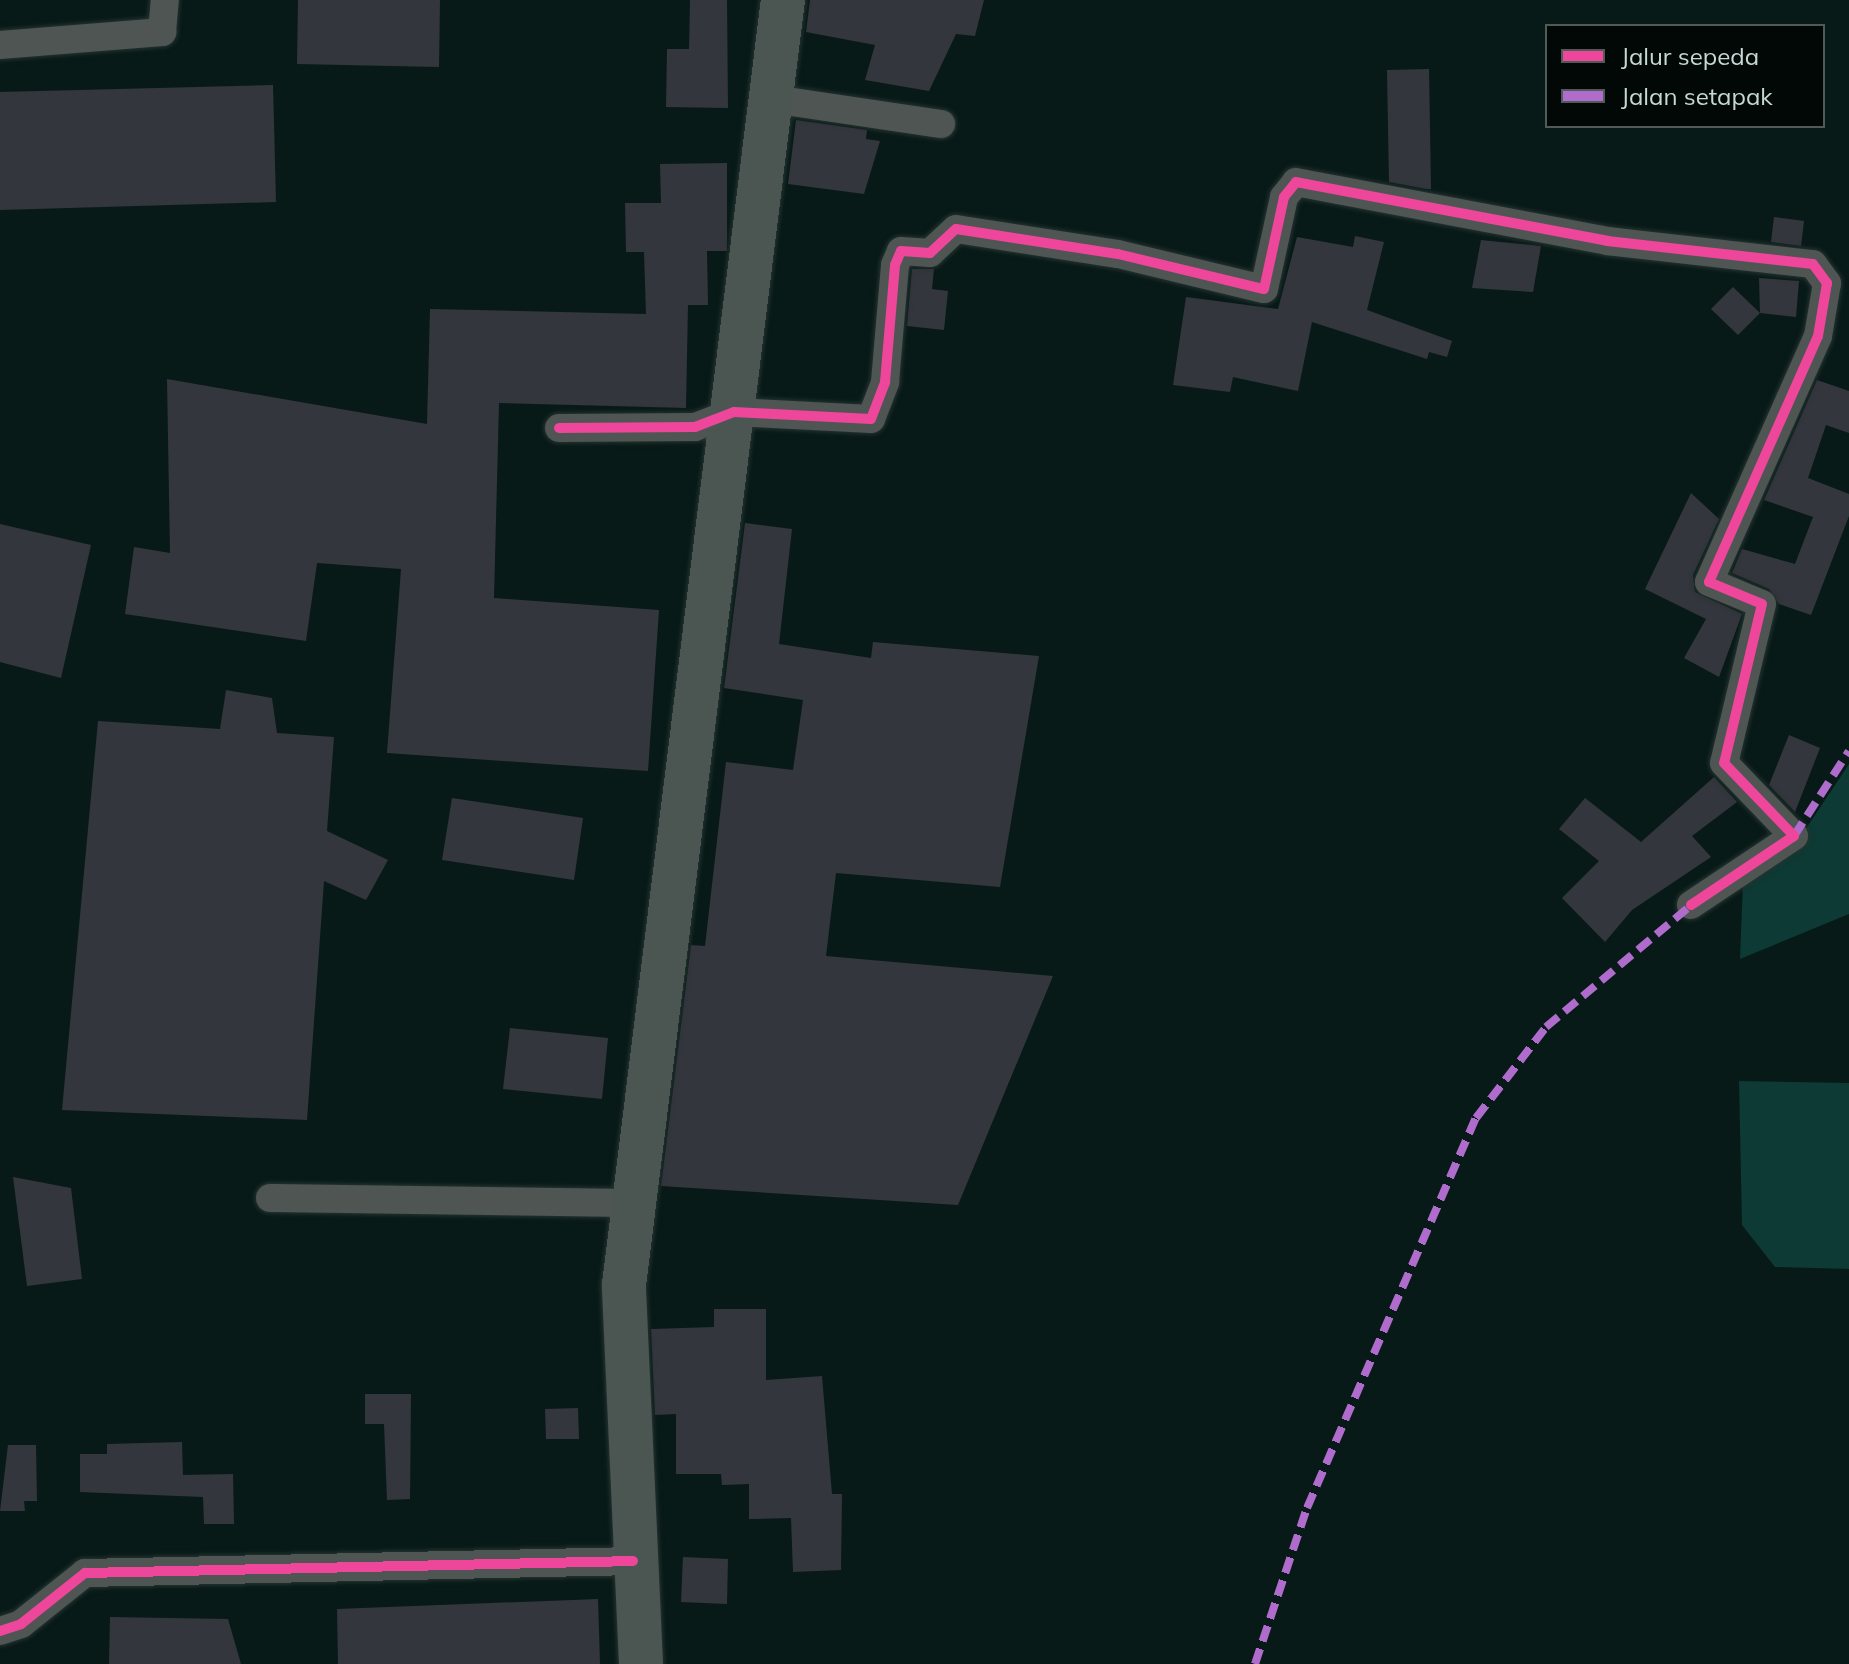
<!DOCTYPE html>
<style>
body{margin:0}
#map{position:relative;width:1849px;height:1664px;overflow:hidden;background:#081a17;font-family:Mulish,sans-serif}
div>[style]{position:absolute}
.green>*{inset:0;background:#0d3a34}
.building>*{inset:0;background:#34363d}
.roads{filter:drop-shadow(0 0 2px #243331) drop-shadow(0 0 2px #243331)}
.street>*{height:28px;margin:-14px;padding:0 14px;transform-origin:14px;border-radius:14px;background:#4f5553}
.primary>*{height:44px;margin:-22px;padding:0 22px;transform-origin:22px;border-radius:22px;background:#4b5653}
.quiet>*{height:8px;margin-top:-4px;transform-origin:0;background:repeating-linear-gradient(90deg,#b06ccc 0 16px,transparent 0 24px)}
.cycleway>*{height:10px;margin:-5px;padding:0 5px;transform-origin:5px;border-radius:5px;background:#ed469a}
span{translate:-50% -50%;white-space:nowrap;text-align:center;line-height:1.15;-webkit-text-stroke:8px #010806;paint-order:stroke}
.legend{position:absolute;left:1545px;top:24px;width:280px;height:104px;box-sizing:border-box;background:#010806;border:2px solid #505b58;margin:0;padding:10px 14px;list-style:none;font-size:24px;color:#c6d8d4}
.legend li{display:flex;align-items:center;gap:16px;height:40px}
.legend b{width:40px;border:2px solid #505b58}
</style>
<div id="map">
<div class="green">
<i style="clip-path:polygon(1849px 764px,1849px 914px,1740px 959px,1743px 882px,1803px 833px)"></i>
<i style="clip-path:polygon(1739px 1081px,1849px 1083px,1849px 1269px,1775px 1267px,1742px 1225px)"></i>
</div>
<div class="building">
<i style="clip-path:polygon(298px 0,440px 0,439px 67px,297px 64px)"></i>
<i style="clip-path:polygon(690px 0,727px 0,728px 108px,666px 107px,667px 49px,689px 49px)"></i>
<i style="clip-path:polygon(810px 0,984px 0,975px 36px,956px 34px,929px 91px,865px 80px,875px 45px,806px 32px)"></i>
<i style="clip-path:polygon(1429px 69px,1431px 189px,1426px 189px,1389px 182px,1387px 70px)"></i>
<i style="clip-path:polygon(273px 85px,276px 202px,0 210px,0 92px)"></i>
<i style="clip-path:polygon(796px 120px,867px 130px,866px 139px,880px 141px,864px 194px,788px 184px)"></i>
<i style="clip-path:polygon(727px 163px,727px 251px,707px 251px,708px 305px,688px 305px,686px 408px,499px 403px,494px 598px,659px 610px,648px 771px,387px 753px,401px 569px,317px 563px,306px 641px,125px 614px,134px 547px,170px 553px,167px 379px,427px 424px,430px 309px,646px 314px,644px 252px,626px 252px,625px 203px,661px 203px,660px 164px)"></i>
<i style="clip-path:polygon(1774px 217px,1804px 221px,1801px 246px,1771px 242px)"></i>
<i style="clip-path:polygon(1355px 236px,1384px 242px,1367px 310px,1452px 341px,1447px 357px,1429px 352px,1427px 359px,1312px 322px,1298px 391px,1233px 377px,1230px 392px,1173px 385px,1186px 297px,1278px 309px,1297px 237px,1353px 247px)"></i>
<i style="clip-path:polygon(1481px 240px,1541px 246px,1533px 292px,1472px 288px)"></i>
<i style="clip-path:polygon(912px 269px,934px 269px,932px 289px,948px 291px,944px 330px,907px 326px)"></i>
<i style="clip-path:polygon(1759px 278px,1799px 281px,1796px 317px,1760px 313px)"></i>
<i style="clip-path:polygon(1733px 287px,1760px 313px,1738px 335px,1711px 309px)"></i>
<i style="clip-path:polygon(1817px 380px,1849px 391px,1849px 433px,1826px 425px,1808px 478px,1849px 494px,1849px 516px,1811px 615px,1779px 604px,1769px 589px,1732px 573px,1742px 549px,1795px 564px,1813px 517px,1764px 500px)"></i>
<i style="clip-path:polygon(1691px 493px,1719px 519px,1693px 575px,1695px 592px,1742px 614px,1719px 677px,1684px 658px,1706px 619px,1645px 589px)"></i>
<i style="clip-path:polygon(745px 523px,792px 529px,779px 644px,871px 658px,873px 642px,1039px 656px,1000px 887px,836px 873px,826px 956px,1053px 976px,958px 1205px,661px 1186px,691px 945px,705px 946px,726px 762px,793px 770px,803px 700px,724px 688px)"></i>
<i style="clip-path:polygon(0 524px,91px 545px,61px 678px,0 662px)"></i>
<i style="clip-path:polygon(226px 690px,272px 698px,277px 733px,334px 737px,327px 831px,388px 860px,366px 900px,324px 881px,307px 1120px,62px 1110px,98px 721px,220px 729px)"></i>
<i style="clip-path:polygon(1789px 735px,1820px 748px,1795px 812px,1769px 785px)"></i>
<i style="clip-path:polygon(1714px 777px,1737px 802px,1692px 836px,1711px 857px,1632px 910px,1605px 942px,1562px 898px,1599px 861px,1559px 829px,1585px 798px,1641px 842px)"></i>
<i style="clip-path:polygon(452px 798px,583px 818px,574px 880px,442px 860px)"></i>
<i style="clip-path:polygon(510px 1028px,608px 1038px,602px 1099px,503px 1089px)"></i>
<i style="clip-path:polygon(13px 1177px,71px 1188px,82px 1279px,27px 1286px)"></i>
<i style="clip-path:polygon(714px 1309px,766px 1309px,766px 1380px,822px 1376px,832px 1494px,842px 1494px,841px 1570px,793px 1572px,791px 1518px,749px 1519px,749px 1484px,722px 1485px,721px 1474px,676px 1474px,676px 1414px,655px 1415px,651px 1329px,714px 1327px)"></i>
<i style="clip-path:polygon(365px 1394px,411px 1394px,410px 1499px,387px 1500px,384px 1424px,365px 1424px)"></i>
<i style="clip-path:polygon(578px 1408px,579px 1439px,546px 1439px,545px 1409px)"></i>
<i style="clip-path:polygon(182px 1442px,183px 1475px,233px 1474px,234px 1524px,204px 1524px,203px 1497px,80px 1492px,80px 1454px,107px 1454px,107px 1444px)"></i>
<i style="clip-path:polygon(8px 1445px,36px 1445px,37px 1501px,24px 1501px,25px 1511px,0 1511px)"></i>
<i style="clip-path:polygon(683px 1557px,728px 1559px,727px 1604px,681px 1602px)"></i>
<i style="clip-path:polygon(598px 1599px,600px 1664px,338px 1664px,337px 1609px)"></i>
<i style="clip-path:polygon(110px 1617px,228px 1619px,241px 1664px,109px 1664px)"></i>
</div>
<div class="roads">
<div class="street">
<i style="left:0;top:45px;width:163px;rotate:-4.6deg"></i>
<i style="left:162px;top:32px;width:32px;rotate:-85deg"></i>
<i style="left:772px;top:99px;width:171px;rotate:8.4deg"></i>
<i style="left:559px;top:428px;width:136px;rotate:-0.4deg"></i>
<i style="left:695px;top:427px;width:42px;rotate:-21deg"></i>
<i style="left:734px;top:412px;width:137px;rotate:2.9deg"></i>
<i style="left:871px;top:419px;width:40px;rotate:-69deg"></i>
<i style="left:885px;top:382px;width:117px;rotate:-85.1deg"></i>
<i style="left:895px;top:265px;width:15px;rotate:-67deg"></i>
<i style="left:901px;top:251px;width:29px;rotate:4deg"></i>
<i style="left:930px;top:253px;width:35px;rotate:-43deg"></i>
<i style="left:956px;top:229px;width:164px;rotate:8.8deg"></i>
<i style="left:1118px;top:254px;width:150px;rotate:13.5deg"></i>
<i style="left:1264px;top:289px;width:94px;rotate:-77.7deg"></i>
<i style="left:1284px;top:197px;width:19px;rotate:-51deg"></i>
<i style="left:1296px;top:182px;width:317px;rotate:10.7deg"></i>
<i style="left:1607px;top:241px;width:207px;rotate:6.4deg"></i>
<i style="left:1813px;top:264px;width:24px;rotate:54deg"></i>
<i style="left:1827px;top:283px;width:54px;rotate:99.6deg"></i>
<i style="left:1818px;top:336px;width:269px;rotate:113.9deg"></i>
<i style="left:1709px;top:582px;width:57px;rotate:22.5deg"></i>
<i style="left:1762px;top:604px;width:163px;rotate:103.4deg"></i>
<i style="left:1724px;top:763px;width:101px;rotate:46.2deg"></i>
<i style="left:1794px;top:836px;width:124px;rotate:146.2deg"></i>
<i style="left:270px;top:1198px;width:363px;rotate:0.8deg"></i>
<i style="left:0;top:1631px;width:22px;rotate:-18deg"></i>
<i style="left:21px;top:1624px;width:82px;rotate:-38.6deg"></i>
<i style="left:85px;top:1573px;width:548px;rotate:-1.25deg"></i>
</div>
<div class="primary">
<i style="left:641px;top:1664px;width:379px;rotate:-92.6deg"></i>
<i style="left:624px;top:1285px;width:1295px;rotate:-82.95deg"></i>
</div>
</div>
<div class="quiet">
<i style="left:1794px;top:836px;width:101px;rotate:-57.1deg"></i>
<i style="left:1255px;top:1664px;width:164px;rotate:-71.6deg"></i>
<i style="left:1307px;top:1508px;width:425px;rotate:-66.6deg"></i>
<i style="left:1476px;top:1118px;width:115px;rotate:-52.4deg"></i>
<i style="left:1546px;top:1027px;width:196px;rotate:-40deg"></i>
</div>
<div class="cycleway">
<i style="left:559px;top:428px;width:136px;rotate:-0.4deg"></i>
<i style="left:695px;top:427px;width:42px;rotate:-21deg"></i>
<i style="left:734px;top:412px;width:137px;rotate:2.9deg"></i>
<i style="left:871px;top:419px;width:40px;rotate:-69deg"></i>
<i style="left:885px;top:382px;width:117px;rotate:-85.1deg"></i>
<i style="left:895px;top:265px;width:15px;rotate:-67deg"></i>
<i style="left:901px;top:251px;width:29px;rotate:4deg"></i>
<i style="left:930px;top:253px;width:35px;rotate:-43deg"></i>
<i style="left:956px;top:229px;width:164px;rotate:8.8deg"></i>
<i style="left:1118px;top:254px;width:150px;rotate:13.5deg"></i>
<i style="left:1264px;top:289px;width:94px;rotate:-77.7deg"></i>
<i style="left:1284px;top:197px;width:19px;rotate:-51deg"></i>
<i style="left:1296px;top:182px;width:317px;rotate:10.7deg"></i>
<i style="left:1607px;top:241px;width:207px;rotate:6.4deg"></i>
<i style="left:1813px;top:264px;width:24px;rotate:54deg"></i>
<i style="left:1827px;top:283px;width:54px;rotate:99.6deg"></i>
<i style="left:1818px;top:336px;width:269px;rotate:113.9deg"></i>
<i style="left:1709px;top:582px;width:57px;rotate:22.5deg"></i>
<i style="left:1762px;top:604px;width:163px;rotate:103.4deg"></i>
<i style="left:1724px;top:763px;width:101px;rotate:46.2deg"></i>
<i style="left:1794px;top:836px;width:124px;rotate:146.2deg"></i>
<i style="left:0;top:1631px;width:22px;rotate:-18deg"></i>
<i style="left:21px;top:1624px;width:82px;rotate:-38.6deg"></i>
<i style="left:85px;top:1573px;width:548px;rotate:-1.25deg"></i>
</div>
<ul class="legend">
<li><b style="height:10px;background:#ed469a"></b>Jalur sepeda</li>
<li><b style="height:10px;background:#b06ccc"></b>Jalan setapak</li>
</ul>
</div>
